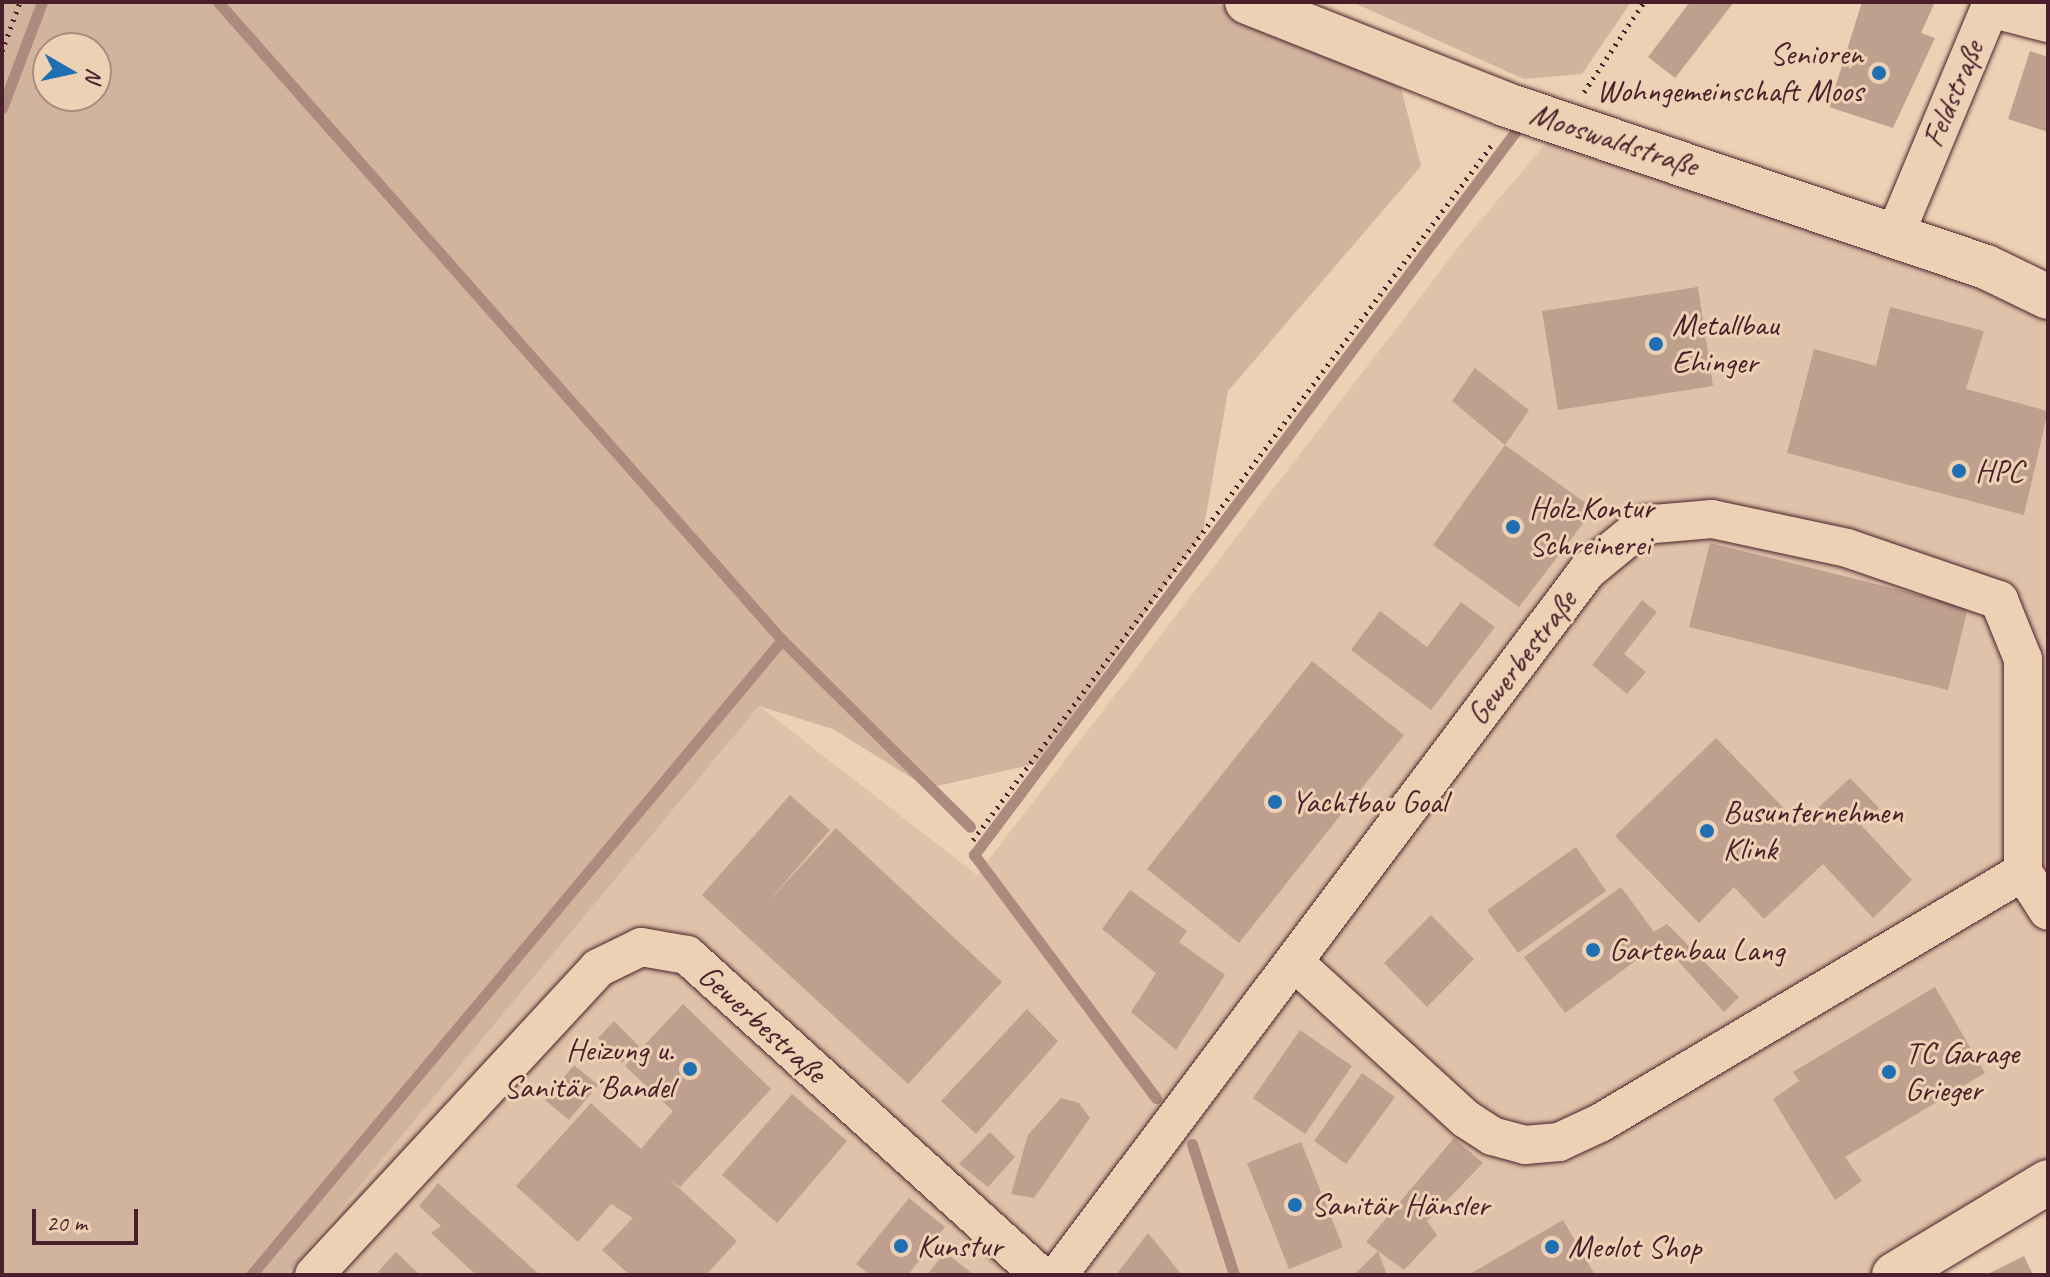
<!DOCTYPE html>
<meta charset="utf-8">
<style>
body{margin:0}
#map{position:relative;width:2050px;height:1277px;overflow:hidden;background:#edd1b4;font-family:Caveat,sans-serif}
div>[style]{position:absolute}
.built>*{inset:0;background:#dfc2a9}
.green>*{inset:0;background:#d2b49e}
.stream>*{height:11px;margin:-5.5px;padding:0 5.5px;transform-origin:5.5px;border-radius:5.5px;background:#ac8b7e}
.building>*{inset:0;background:#bf9f8e}
.path>*{height:5px;margin-top:-2.5px;transform-origin:0;background:repeating-linear-gradient(90deg,#4a1f2b 0 2px,transparent 0 8px)}
.roads{filter:drop-shadow(0 0 2px #4a1f2b) drop-shadow(0 0 2px #4a1f2b)}
.minor>*{height:38px;margin:-19px;padding:0 19px;transform-origin:19px;border-radius:19px;background:#edd1b4}
.secondary>*{height:44px;margin:-22px;padding:0 22px;transform-origin:22px;border-radius:22px;background:#edd1b4}
.dots>*{width:22px;height:22px;translate:-50% -50%;box-sizing:border-box;border:4px solid #edd1b4;border-radius:50%}
span{translate:-50% -50%;white-space:nowrap;text-align:center;line-height:1.15;-webkit-text-stroke:6px #edd1b4;paint-order:stroke}
.poi-label{font-size:32px;color:#4a1f2b}
.right{translate:-100% -50%;text-align:right}
.left{translate:0 -50%;text-align:left}
.street-label{font-size:32px;color:#4a1f2b}
.frame{position:absolute;inset:0;border:4px solid #4a1f2b;pointer-events:none}
.north{position:absolute;left:32px;top:32px;width:80px;height:80px;box-sizing:border-box;background:#edd1b4;border:2px solid #ac8a7d;border-radius:50%;rotate:99deg;font-size:22px;font-weight:700;line-height:32px;text-align:center;color:#4a1f2b}
.north::after{content:'';display:block;margin:auto;width:28px;height:36px;background:#1f6fb2;clip-path:polygon(50% 0,100% 100%,50% 72%,0 100%)}
.scale{position:absolute;left:32px;top:1209px;width:106px;height:36px;box-sizing:border-box;border:4px solid #4a1f2b;border-top:0;padding-left:10px;font-size:24px;line-height:28px;white-space:nowrap;color:#4a1f2b;-webkit-text-stroke:6px #edd1b4;paint-order:stroke}
</style>
<div id="map">
<div class="built">
<i style="clip-path:polygon(1548px 141px,2048px 307px,2048px 1182px,1894px 1275px,286px 1275px,759px 706px,977px 875px,1464px 240px)"></i>
</div>
<div class="green">
<i style="clip-path:polygon(evenodd,2px 2px,1213px 2px,1401px 88px,1421px 166px,1228px 391px,1203px 532px,1039px 763px,928px 788px,833px 729px,759px 706px,286px 1275px,2px 1275px,2px 2px,48px 48px,96px 48px,96px 96px,48px 96px,48px 48px)"></i>
<i style="clip-path:polygon(1352px 2px,1631px 2px,1582px 74px,1524px 79px)"></i>
</div>
<div class="stream">
<i style="left:218px;top:2px;width:852px;rotate:48.52deg"></i>
<i style="left:782px;top:640px;width:265px;rotate:44.8deg"></i>
<i style="left:2px;top:108px;width:113px;rotate:-69.3deg"></i>
<i style="left:1156px;top:1098px;width:304px;rotate:-126.8deg"></i>
<i style="left:974px;top:855px;width:908px;rotate:-53.19deg"></i>
<i style="left:1192px;top:1144px;width:138px;rotate:72.2deg"></i>
<i style="left:251px;top:1275px;width:828px;rotate:-50.1deg"></i>
</div>
<div class="building">
<i style="clip-path:polygon(1690px 2px,1734px 2px,1675px 78px,1648px 57px)"></i>
<i style="clip-path:polygon(1862px 2px,1935px 2px,1921px 33px,1935px 38px,1893px 128px,1829px 107px)"></i>
<i style="clip-path:polygon(2030px 51px,2048px 57px,2048px 132px,2008px 119px)"></i>
<i style="clip-path:polygon(1698px 287px,1713px 386px,1558px 410px,1542px 311px)"></i>
<i style="clip-path:polygon(1890px 307px,1984px 331px,1966px 389px,2048px 411px,2024px 515px,1787px 453px,1814px 349px,1876px 366px)"></i>
<i style="clip-path:polygon(1475px 368px,1529px 410px,1505px 445px,1452px 401px)"></i>
<i style="clip-path:polygon(1505px 445px,1594px 509px,1519px 607px,1433px 545px)"></i>
<i style="clip-path:polygon(1710px 543px,1968px 607px,1948px 690px,1689px 627px)"></i>
<i style="clip-path:polygon(1642px 600px,1657px 612px,1624px 654px,1646px 672px,1627px 694px,1592px 665px)"></i>
<i style="clip-path:polygon(1461px 602px,1495px 627px,1431px 710px,1351px 650px,1380px 611px,1427px 647px)"></i>
<i style="clip-path:polygon(1312px 661px,1404px 735px,1239px 943px,1147px 869px)"></i>
<i style="clip-path:polygon(1716px 738px,1800px 825px,1850px 778px,1879px 808px,1861px 825px,1912px 880px,1873px 918px,1823px 864px,1764px 919px,1734px 887px,1699px 923px,1615px 836px)"></i>
<i style="clip-path:polygon(790px 795px,830px 830px,766px 904px,836px 828px,1002px 982px,908px 1084px,702px 895px)"></i>
<i style="clip-path:polygon(1576px 847px,1606px 891px,1518px 953px,1487px 910px)"></i>
<i style="clip-path:polygon(1621px 887px,1654px 932px,1667px 924px,1739px 997px,1724px 1012px,1661px 942px,1565px 1013px,1524px 957px)"></i>
<i style="clip-path:polygon(1130px 890px,1187px 931px,1179px 942px,1225px 975px,1176px 1050px,1131px 1012px,1156px 973px,1102px 929px)"></i>
<i style="clip-path:polygon(1431px 915px,1474px 959px,1427px 1007px,1384px 963px)"></i>
<i style="clip-path:polygon(1935px 987px,1985px 1073px,1845px 1157px,1862px 1181px,1835px 1200px,1773px 1099px,1799px 1081px,1793px 1072px)"></i>
<i style="clip-path:polygon(683px 1004px,771px 1089px,680px 1187px,669px 1179px,737px 1241px,706px 1275px,630px 1275px,602px 1250px,633px 1218px,611px 1204px,578px 1242px,516px 1186px,591px 1103px,641px 1149px,673px 1111px,625px 1066px)"></i>
<i style="clip-path:polygon(1027px 1009px,1058px 1041px,976px 1134px,941px 1101px)"></i>
<i style="clip-path:polygon(614px 1021px,639px 1046px,622px 1063px,598px 1038px)"></i>
<i style="clip-path:polygon(1300px 1030px,1352px 1066px,1305px 1134px,1253px 1098px)"></i>
<i style="clip-path:polygon(574px 1065px,598px 1085px,569px 1120px,545px 1100px)"></i>
<i style="clip-path:polygon(1362px 1073px,1395px 1097px,1346px 1164px,1314px 1141px)"></i>
<i style="clip-path:polygon(792px 1094px,847px 1141px,777px 1223px,722px 1175px)"></i>
<i style="clip-path:polygon(1061px 1098px,1079px 1103px,1090px 1118px,1034px 1198px,1011px 1194px,1028px 1135px)"></i>
<i style="clip-path:polygon(990px 1132px,1015px 1157px,988px 1187px,959px 1164px)"></i>
<i style="clip-path:polygon(1454px 1138px,1483px 1163px,1427px 1221px,1437px 1235px,1404px 1270px,1366px 1242px)"></i>
<i style="clip-path:polygon(1301px 1142px,1343px 1247px,1289px 1269px,1247px 1163px)"></i>
<i style="clip-path:polygon(438px 1183px,540px 1275px,476px 1275px,431px 1233px,441px 1226px,419px 1206px)"></i>
<i style="clip-path:polygon(909px 1198px,945px 1227px,908px 1275px,870px 1275px,856px 1264px)"></i>
<i style="clip-path:polygon(1563px 1220px,1595px 1275px,1468px 1275px)"></i>
<i style="clip-path:polygon(1148px 1233px,1182px 1275px,1116px 1275px)"></i>
<i style="clip-path:polygon(1378px 1251px,1387px 1275px,1354px 1275px)"></i>
<i style="clip-path:polygon(396px 1252px,420px 1275px,375px 1275px)"></i>
<i style="clip-path:polygon(945px 1252px,974px 1275px,927px 1275px)"></i>
<i style="clip-path:polygon(2024px 1256px,2033px 1275px,1986px 1275px)"></i>
</div>
<div class="path">
<i style="left:2px;top:51px;width:52px;rotate:-69.8deg"></i>
<i style="left:1584px;top:92px;width:108px;rotate:-56.3deg"></i>
<i style="left:973px;top:840px;width:871px;rotate:-53.26deg"></i>
</div>
<div class="roads">
<div class="minor">
<i style="left:1894px;top:237px;width:248px;rotate:-67.3deg"></i>
<i style="left:1990px;top:8px;width:60px;rotate:14.5deg"></i>
<i style="left:1295px;top:963px;width:231px;rotate:42.4deg"></i>
<i style="left:1466px;top:1119px;width:31px;rotate:33deg"></i>
<i style="left:1492px;top:1136px;width:34px;rotate:15deg"></i>
<i style="left:1525px;top:1145px;width:34px;rotate:-5deg"></i>
<i style="left:1559px;top:1142px;width:45px;rotate:-24.9deg"></i>
<i style="left:1600px;top:1123px;width:492px;rotate:-30.7deg"></i>
<i style="left:314px;top:1275px;width:418px;rotate:-47.2deg"></i>
<i style="left:598px;top:968px;width:48px;rotate:-26deg"></i>
<i style="left:641px;top:947px;width:47px;rotate:9.9deg"></i>
<i style="left:687px;top:955px;width:476px;rotate:42.2deg"></i>
<i style="left:1058px;top:1275px;width:881px;rotate:-53.08deg"></i>
<i style="left:1587px;top:571px;width:72px;rotate:-39.4deg"></i>
<i style="left:1643px;top:525px;width:69px;rotate:-5deg"></i>
<i style="left:1712px;top:519px;width:138px;rotate:12.1deg"></i>
<i style="left:1847px;top:548px;width:161px;rotate:18.9deg"></i>
<i style="left:1999px;top:600px;width:64px;rotate:67.9deg"></i>
<i style="left:2023px;top:659px;width:213px;rotate:90deg"></i>
<i style="left:2023px;top:872px;width:46px;rotate:57.3deg"></i>
</div>
<div class="secondary">
<i style="left:1247px;top:2px;width:277px;rotate:21.6deg"></i>
<i style="left:1504px;top:104px;width:509px;rotate:18.68deg"></i>
<i style="left:1986px;top:267px;width:69px;rotate:25.8deg"></i>
<i style="left:1894px;top:1275px;width:180px;rotate:-31.1deg"></i>
</div>
</div>
<div class="dots">
<i style="left:1879px;top:73px;background:#1f6fb2"></i>
<i style="left:1656px;top:344px;background:#1f6fb2"></i>
<i style="left:1959px;top:471px;background:#1f6fb2"></i>
<i style="left:1513px;top:527px;background:#1f6fb2"></i>
<i style="left:1275px;top:802px;background:#1f6fb2"></i>
<i style="left:1707px;top:831px;background:#1f6fb2"></i>
<i style="left:1593px;top:950px;background:#1f6fb2"></i>
<i style="left:690px;top:1069px;background:#1f6fb2"></i>
<i style="left:1889px;top:1072px;background:#1f6fb2"></i>
<i style="left:1295px;top:1205px;background:#1f6fb2"></i>
<i style="left:901px;top:1246px;background:#1f6fb2"></i>
<i style="left:1552px;top:1247px;background:#1f6fb2"></i>
</div>
<div class="poi-label">
<span class="right" style="left:1863px;top:73px">Senioren<br>Wohngemeinschaft Moos</span>
<span class="left" style="left:1672px;top:344px">Metallbau<br>Ehinger</span>
<span class="left" style="left:1975px;top:471px">HPC</span>
<span class="left" style="left:1529px;top:527px">Holz.Kontur<br>Schreinerei</span>
<span class="left" style="left:1291px;top:802px">Yachtbau Goal</span>
<span class="left" style="left:1723px;top:831px">Busunternehmen<br>Klink</span>
<span class="left" style="left:1609px;top:950px">Gartenbau Lang</span>
<span class="right" style="left:674px;top:1069px">Heizung u.<br>Sanitär´Bandel</span>
<span class="left" style="left:1905px;top:1072px">TC Garage<br>Grieger</span>
<span class="left" style="left:1311px;top:1205px">Sanitär Hänsler</span>
<span class="left" style="left:917px;top:1246px">Kunstur</span>
<span class="left" style="left:1568px;top:1247px">Meolot Shop</span>
</div>
<div class="street-label">
<span style="left:1953px;top:94px;rotate:-67deg">Feldstraße</span>
<span style="left:1614px;top:140px;rotate:18deg">Mooswaldstraße</span>
<span style="left:1522px;top:658px;rotate:-53deg">Gewerbestraße</span>
<span style="left:762px;top:1024px;rotate:42deg">Gewerbestraße</span>
</div>
<div class="frame"></div>
<div class="north">N</div>
<div class="scale">20 m</div>
</div>
